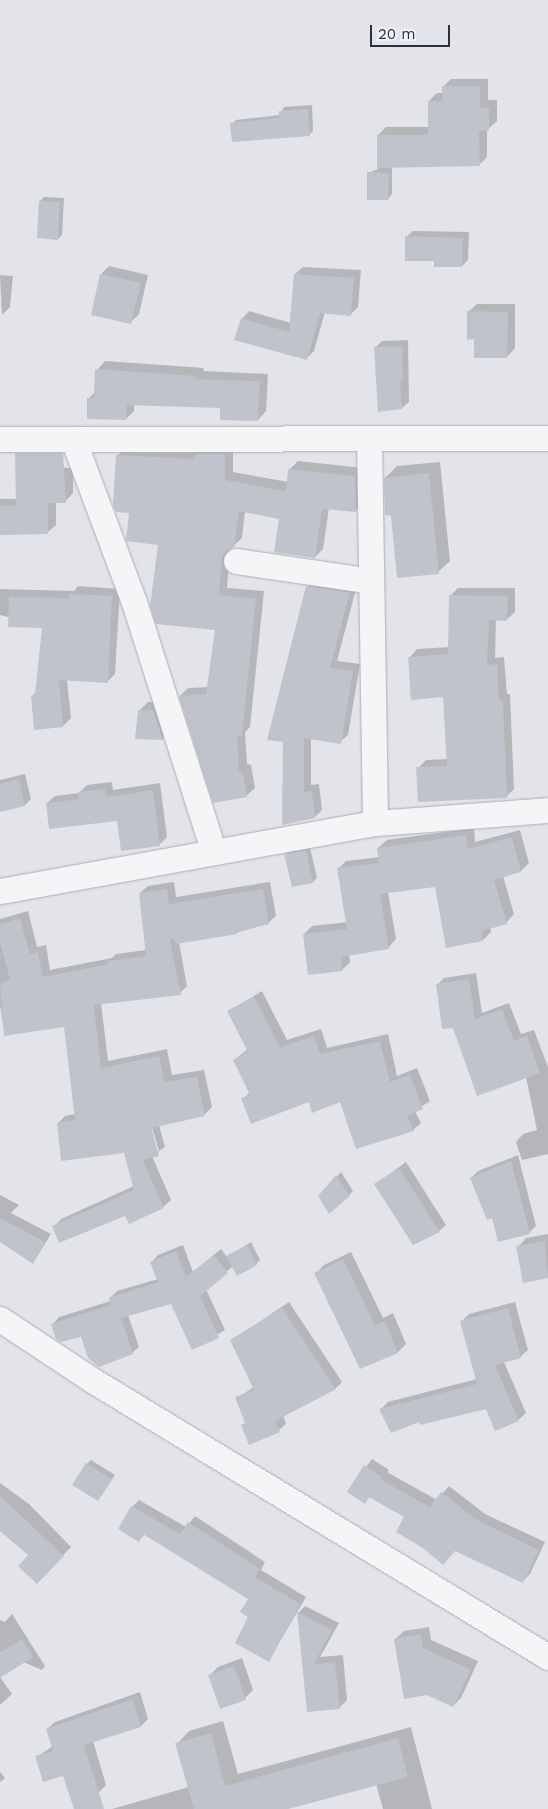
<!DOCTYPE html>
<style>
body{margin:0}
#map{position:relative;width:548px;height:1809px;overflow:hidden;background:#e2e4e9;font-family:"Work Sans",sans-serif}
div>[style]{position:absolute}
.shadow>*{inset:0;background:#0003}
.building>*{inset:0;background:#c0c2cc}
.roads{filter:drop-shadow(0 0 1px #abaeb6) drop-shadow(0 0 1px #abaeb6)}
.minor>*{height:25px;margin:-12.5px;padding:0 12.5px;transform-origin:12.5px;border-radius:12.5px;background:#f5f5f8}
span{translate:-50% -50%;white-space:nowrap;text-align:center;line-height:1.15;-webkit-text-stroke:4px #f2f3f7;paint-order:stroke}
.scale{position:absolute;left:370px;top:25px;width:80px;height:22px;box-sizing:border-box;border:2px solid #2c2f40;border-top:0;padding-left:6px;font-size:15px;line-height:18px;white-space:nowrap;color:#2c2f40;-webkit-text-stroke:4px #f2f3f7;paint-order:stroke}
</style>
<div id="map">
<div class="shadow">
<i style="clip-path:polygon(451px 79px,488px 79px,488px 100px,497px 100px,497px 121px,487px 130px,487px 157px,479px 165px,392px 167px,392px 194px,388px 199px,368px 173px,378px 169px,378px 135px,386px 127px,429px 127px,429px 101px,437px 93px,443px 93px,443px 87px)"></i>
<i style="clip-path:polygon(312px 105px,313px 131px,309px 135px,232px 124px,236px 120px,280px 115px,284px 107px)"></i>
<i style="clip-path:polygon(44px 197px,64px 198px,62px 235px,58px 239px,40px 201px)"></i>
<i style="clip-path:polygon(413px 231px,469px 232px,468px 260px,462px 266px,436px 260px,406px 237px)"></i>
<i style="clip-path:polygon(109px 266px,148px 275px,139px 314px,131px 322px,101px 274px)"></i>
<i style="clip-path:polygon(303px 267px,361px 270px,358px 307px,350px 315px,325px 312px,314px 351px,306px 359px,242px 319px,249px 311px,291px 323px,295px 274px)"></i>
<i style="clip-path:polygon(0 275px,13px 276px,10px 307px,2px 315px)"></i>
<i style="clip-path:polygon(477px 304px,515px 304px,515px 348px,507px 357px,475px 338px,468px 312px)"></i>
<i style="clip-path:polygon(408px 340px,409px 402px,402px 408px,376px 347px,382px 341px)"></i>
<i style="clip-path:polygon(105px 361px,204px 368px,203px 371px,268px 374px,266px 411px,258px 420px,221px 407px,134px 404px,134px 411px,126px 419px,89px 398px,96px 391px,97px 370px)"></i>
<i style="clip-path:polygon(205px 446px,233px 446px,233px 472px,288px 482px,289px 470px,298px 461px,363px 468px,364px 503px,355px 511px,329px 508px,323px 549px,315px 557px,280px 518px,245px 511px,242px 538px,230px 549px,227px 588px,264px 591px,250px 727px,245px 732px,247px 764px,251px 765px,255px 788px,246px 796px,180px 696px,188px 688px,208px 687px,217px 629px,159px 544px,130px 511px,118px 455px,126px 447px,200px 451px)"></i>
<i style="clip-path:polygon(440px 462px,450px 561px,438px 572px,392px 515px,385px 478px,397px 466px)"></i>
<i style="clip-path:polygon(25px 467px,73px 468px,73px 493px,65px 502px,56px 502px,56px 525px,47px 533px,0 533px,0 499px,17px 499px)"></i>
<i style="clip-path:polygon(315px 579px,357px 585px,337px 661px,360px 664px,348px 735px,340px 742px,311px 738px,311px 785px,319px 784px,322px 810px,315px 817px,283px 824px,308px 587px)"></i>
<i style="clip-path:polygon(78px 586px,120px 589px,115px 674px,107px 682px,67px 680px,71px 718px,63px 726px,32px 696px,36px 692px,44px 626px,0 615px,0 589px,74px 591px)"></i>
<i style="clip-path:polygon(458px 588px,515px 588px,515px 612px,507px 619px,496px 619px,495px 658px,504px 657px,507px 694px,510px 694px,514px 789px,506px 797px,418px 768px,426px 760px,448px 759px,444px 696px,410px 657px,417px 649px,450px 647px,450px 596px)"></i>
<i style="clip-path:polygon(148px 702px,161px 702px,170px 731px,162px 739px,140px 710px)"></i>
<i style="clip-path:polygon(25px 774px,31px 799px,25px 805px,0 811px,0 780px)"></i>
<i style="clip-path:polygon(112px 782px,113px 790px,160px 783px,167px 837px,159px 845px,118px 819px,47px 803px,55px 796px,79px 793px,87px 785px)"></i>
<i style="clip-path:polygon(474px 828px,475px 842px,520px 830px,529px 863px,521px 871px,503px 876px,514px 914px,506px 923px,490px 927px,491px 932px,483px 940px,436px 885px,388px 892px,396px 939px,388px 948px,349px 954px,350px 962px,342px 970px,304px 934px,312px 926px,348px 922px,338px 869px,346px 861px,380px 857px,378px 848px,387px 840px)"></i>
<i style="clip-path:polygon(310px 847px,317px 878px,313px 882px,286px 854px,290px 850px)"></i>
<i style="clip-path:polygon(evenodd,174px 882px,176px 897px,270px 882px,276px 916px,268px 923px,236px 933px,179px 942px,187px 986px,180px 993px,101px 1003px,108px 1061px,167px 1049px,172px 1075px,204px 1070px,212px 1107px,204px 1115px,159px 1125px,165px 1147px,152px 1156px,171px 1200px,163px 1207px,54px 1227px,61px 1219px,134px 1186px,125px 1151px,58px 1123px,65px 1116px,76px 1114px,66px 1026px,5px 1034px,0 1005px,0 919px,28px 911px,37px 947px,46px 945px,50px 970px,112px 958px,116px 954px,146px 950px,140px 893px,148px 886px,174px 882px,150px 1121px,159px 1151px,156px 1151px,150px 1121px)"></i>
<i style="clip-path:polygon(476px 973px,482px 1013px,509px 1003px,521px 1034px,534px 1030px,548px 1067px,548px 1154px,522px 1160px,516px 1142px,523px 1134px,537px 1130px,526px 1077px,454px 1026px,437px 985px,444px 978px)"></i>
<i style="clip-path:polygon(262px 991px,287px 1040px,321px 1029px,327px 1048px,388px 1034px,397px 1076px,417px 1068px,430px 1101px,415px 1111px,421px 1123px,413px 1130px,341px 1101px,243px 1099px,250px 1092px,234px 1060px,248px 1049px,229px 1011px)"></i>
<i style="clip-path:polygon(518px 1155px,536px 1226px,529px 1233px,493px 1217px,471px 1178px,478px 1171px)"></i>
<i style="clip-path:polygon(406px 1162px,446px 1225px,439px 1231px,376px 1184px)"></i>
<i style="clip-path:polygon(341px 1172px,353px 1191px,349px 1195px,320px 1196px)"></i>
<i style="clip-path:polygon(0 1195px,19px 1205px,11px 1213px,51px 1234px,33px 1263px,0 1241px)"></i>
<i style="clip-path:polygon(548px 1234px,548px 1277px,524px 1281px,518px 1247px,526px 1238px)"></i>
<i style="clip-path:polygon(251px 1242px,260px 1260px,256px 1264px,233px 1266px,206px 1289px,225px 1330px,192px 1349px,172px 1303px,128px 1315px,139px 1347px,132px 1353px,53px 1324px,59px 1317px,111px 1301px,110px 1298px,117px 1291px,158px 1279px,152px 1262px,158px 1255px,183px 1245px,193px 1272px,221px 1249px,227px 1257px)"></i>
<i style="clip-path:polygon(351px 1252px,383px 1318px,393px 1313px,406px 1344px,398px 1352px,361px 1367px,316px 1273px,324px 1265px)"></i>
<i style="clip-path:polygon(289px 1302px,342px 1382px,336px 1388px,283px 1415px,286px 1424px,279px 1430px,242px 1426px,246px 1422px,237px 1398px,254px 1387px,231px 1341px)"></i>
<i style="clip-path:polygon(515px 1302px,528px 1350px,520px 1357px,504px 1362px,526px 1413px,518px 1420px,487px 1407px,420px 1420px,381px 1409px,388px 1402px,477px 1379px,462px 1321px,469px 1314px)"></i>
<i style="clip-path:polygon(372px 1459px,389px 1470px,387px 1472px,437px 1500px,449px 1486px,485px 1514px,545px 1542px,530px 1574px,523px 1581px,370px 1497px,365px 1502px,348px 1491px)"></i>
<i style="clip-path:polygon(91px 1460px,115px 1475px,101px 1496px,87px 1464px)"></i>
<i style="clip-path:polygon(0 1483px,29px 1504px,71px 1547px,49px 1570px,0 1529px)"></i>
<i style="clip-path:polygon(139px 1500px,186px 1527px,195px 1516px,265px 1562px,261px 1570px,306px 1597px,269px 1660px,250px 1617px,250px 1598px,145px 1534px,139px 1540px,132px 1507px)"></i>
<i style="clip-path:polygon(305px 1606px,339px 1623px,320px 1657px,343px 1655px,347px 1700px,340px 1707px,308px 1711px,298px 1613px)"></i>
<i style="clip-path:polygon(12px 1614px,45px 1666px,42px 1670px,0 1652px,0 1620px,5px 1622px)"></i>
<i style="clip-path:polygon(429px 1627px,431px 1640px,478px 1661px,461px 1698px,453px 1706px,395px 1639px,404px 1631px)"></i>
<i style="clip-path:polygon(242px 1658px,253px 1690px,245px 1698px,210px 1675px,218px 1667px)"></i>
<i style="clip-path:polygon(0 1677px,12px 1694px,0 1705px)"></i>
<i style="clip-path:polygon(140px 1692px,148px 1719px,141px 1726px,93px 1741px,106px 1785px,99px 1792px,72px 1801px,64px 1774px,37px 1757px,53px 1746px,47px 1729px,55px 1722px)"></i>
<i style="clip-path:polygon(223px 1721px,238px 1774px,411px 1727px,432px 1809px,383px 1809px,376px 1784px,283px 1809px,112px 1809px,189px 1787px,177px 1744px,189px 1731px)"></i>
<i style="clip-path:polygon(0 1772px,5px 1778px,0 1782px)"></i>
</div>
<div class="building">
<i style="clip-path:polygon(442px 86px,480px 86px,480px 108px,489px 108px,489px 131px,479px 131px,480px 166px,377px 168px,377px 135px,428px 135px,428px 101px,442px 101px)"></i>
<i style="clip-path:polygon(308px 109px,310px 136px,232px 142px,230px 123px,279px 118px,279px 111px)"></i>
<i style="clip-path:polygon(367px 172px,389px 173px,388px 200px,367px 200px)"></i>
<i style="clip-path:polygon(39px 201px,60px 202px,58px 240px,37px 238px)"></i>
<i style="clip-path:polygon(405px 236px,463px 238px,462px 267px,434px 267px,434px 261px,405px 261px)"></i>
<i style="clip-path:polygon(100px 274px,141px 283px,131px 324px,91px 315px)"></i>
<i style="clip-path:polygon(294px 274px,354px 278px,351px 316px,320px 313px,307px 360px,234px 340px,241px 318px,289px 332px)"></i>
<i style="clip-path:polygon(467px 311px,508px 312px,507px 358px,474px 358px,474px 339px,467px 340px)"></i>
<i style="clip-path:polygon(402px 346px,403px 380px,400px 380px,402px 409px,378px 412px,374px 347px)"></i>
<i style="clip-path:polygon(95px 369px,196px 376px,196px 379px,260px 381px,258px 421px,220px 420px,220px 408px,127px 405px,126px 420px,87px 419px,87px 398px,94px 398px)"></i>
<i style="clip-path:polygon(15px 453px,63px 453px,66px 503px,48px 503px,48px 534px,0 535px,0 506px,16px 506px)"></i>
<i style="clip-path:polygon(195px 454px,225px 454px,225px 480px,286px 491px,288px 469px,355px 476px,356px 512px,322px 509px,315px 558px,274px 552px,279px 519px,239px 511px,234px 547px,225px 552px,222px 558px,219px 595px,256px 599px,242px 736px,237px 736px,239px 772px,243px 773px,247px 797px,213px 803px,179px 696px,206px 694px,215px 630px,156px 624px,150px 606px,158px 545px,126px 541px,129px 513px,116px 512px,113px 504px,116px 455px,195px 459px)"></i>
<i style="clip-path:polygon(429px 473px,439px 574px,397px 578px,391px 516px,385px 515px,384px 478px)"></i>
<i style="clip-path:polygon(306px 586px,350px 592px,330px 668px,353px 671px,341px 744px,304px 738px,304px 792px,312px 791px,315px 818px,282px 825px,283px 742px,267px 740px)"></i>
<i style="clip-path:polygon(69px 594px,112px 596px,108px 683px,59px 680px,63px 727px,34px 730px,31px 696px,35px 695px,42px 628px,8px 627px,9px 597px,69px 598px)"></i>
<i style="clip-path:polygon(449px 595px,508px 596px,507px 621px,489px 620px,487px 665px,497px 664px,499px 701px,503px 701px,507px 798px,418px 802px,416px 767px,447px 766px,443px 697px,411px 700px,408px 657px,448px 654px)"></i>
<i style="clip-path:polygon(138px 710px,153px 710px,163px 740px,135px 739px)"></i>
<i style="clip-path:polygon(19px 779px,25px 806px,0 812px,0 784px)"></i>
<i style="clip-path:polygon(105px 789px,106px 797px,153px 790px,160px 846px,121px 851px,117px 821px,49px 829px,46px 803px,79px 799px,78px 792px)"></i>
<i style="clip-path:polygon(466px 835px,468px 849px,512px 837px,521px 872px,494px 880px,507px 924px,482px 931px,483px 941px,446px 948px,435px 887px,380px 894px,389px 949px,341px 957px,343px 971px,308px 975px,303px 934px,347px 929px,337px 868px,379px 863px,377px 848px)"></i>
<i style="clip-path:polygon(306px 850px,313px 883px,292px 887px,284px 854px)"></i>
<i style="clip-path:polygon(167px 889px,169px 904px,263px 889px,269px 924px,237px 932px,237px 934px,176px 944px,174px 938px,170px 940px,181px 995px,94px 1005px,101px 1068px,159px 1056px,164px 1082px,197px 1077px,205px 1116px,151px 1128px,159px 1156px,143px 1160px,164px 1208px,129px 1224px,125px 1216px,59px 1243px,52px 1226px,134px 1190px,124px 1153px,61px 1161px,57px 1123px,75px 1120px,64px 1027px,4px 1036px,0 983px,10px 980px,0 942px,0 924px,20px 918px,30px 954px,38px 952px,43px 977px,108px 964px,107px 961px,146px 956px,139px 893px)"></i>
<i style="clip-path:polygon(469px 979px,475px 1019px,502px 1009px,514px 1041px,527px 1036px,540px 1073px,477px 1096px,453px 1028px,442px 1029px,436px 984px)"></i>
<i style="clip-path:polygon(254px 997px,280px 1047px,314px 1036px,320px 1054px,380px 1041px,390px 1082px,410px 1075px,423px 1109px,407px 1116px,414px 1131px,356px 1149px,340px 1102px,312px 1113px,309px 1102px,251px 1124px,241px 1098px,250px 1095px,233px 1060px,248px 1052px,227px 1011px)"></i>
<i style="clip-path:polygon(511px 1161px,530px 1234px,498px 1242px,492px 1218px,487px 1220px,470px 1178px)"></i>
<i style="clip-path:polygon(399px 1168px,440px 1232px,413px 1245px,374px 1184px)"></i>
<i style="clip-path:polygon(336px 1175px,350px 1196px,329px 1214px,318px 1196px)"></i>
<i style="clip-path:polygon(0 1218px,45px 1242px,33px 1264px,0 1242px)"></i>
<i style="clip-path:polygon(545px 1241px,548px 1278px,523px 1283px,516px 1246px)"></i>
<i style="clip-path:polygon(247px 1245px,257px 1265px,237px 1276px,226px 1256px)"></i>
<i style="clip-path:polygon(176px 1251px,186px 1277px,214px 1255px,228px 1273px,200px 1296px,219px 1338px,192px 1350px,171px 1304px,121px 1318px,133px 1354px,99px 1367px,88px 1358px,81px 1337px,61px 1342px,56px 1339px,51px 1324px,111px 1305px,109px 1298px,158px 1282px,150px 1262px)"></i>
<i style="clip-path:polygon(343px 1259px,375px 1325px,385px 1321px,398px 1353px,360px 1369px,314px 1273px)"></i>
<i style="clip-path:polygon(282px 1308px,336px 1389px,275px 1421px,280px 1432px,249px 1445px,241px 1425px,245px 1423px,235px 1397px,254px 1390px,230px 1340px)"></i>
<i style="clip-path:polygon(508px 1308px,521px 1358px,495px 1365px,519px 1421px,495px 1431px,486px 1409px,420px 1425px,419px 1422px,391px 1433px,379px 1409px,477px 1384px,460px 1321px)"></i>
<i style="clip-path:polygon(86px 1463px,112px 1479px,98px 1501px,72px 1485px)"></i>
<i style="clip-path:polygon(364px 1465px,382px 1477px,381px 1480px,430px 1507px,441px 1492px,477px 1520px,539px 1550px,523px 1583px,455px 1551px,443px 1565px,423px 1548px,396px 1532px,404px 1517px,369px 1497px,365px 1504px,347px 1492px)"></i>
<i style="clip-path:polygon(0 1496px,64px 1556px,37px 1584px,18px 1566px,28px 1555px,0 1531px)"></i>
<i style="clip-path:polygon(131px 1506px,180px 1534px,188px 1522px,260px 1569px,255px 1577px,300px 1604px,269px 1662px,235px 1643px,248px 1617px,240px 1612px,248px 1599px,143px 1534px,139px 1542px,118px 1529px)"></i>
<i style="clip-path:polygon(297px 1612px,332px 1630px,314px 1664px,335px 1662px,340px 1709px,307px 1712px)"></i>
<i style="clip-path:polygon(421px 1634px,423px 1648px,471px 1670px,453px 1707px,427px 1695px,404px 1699px,394px 1639px)"></i>
<i style="clip-path:polygon(22px 1639px,33px 1657px,0 1678px,0 1653px)"></i>
<i style="clip-path:polygon(234px 1666px,246px 1700px,220px 1709px,208px 1675px)"></i>
<i style="clip-path:polygon(133px 1699px,141px 1727px,84px 1745px,104px 1809px,74px 1809px,63px 1776px,43px 1782px,35px 1756px,53px 1751px,46px 1729px)"></i>
<i style="clip-path:polygon(211px 1733px,225px 1786px,398px 1738px,408px 1777px,288px 1809px,194px 1809px,175px 1743px)"></i>
</div>
<div class="roads">
<div class="minor">
<i style="left:369px;top:438px;width:385px;rotate:89.1deg"></i>
<i style="left:0;top:439px;width:548px;rotate:-0.1deg"></i>
<i style="left:73px;top:439px;width:174px;rotate:69.5deg"></i>
<i style="left:134px;top:602px;width:260px;rotate:72.3deg"></i>
<i style="left:236px;top:561px;width:136px;rotate:8.4deg"></i>
<i style="left:0;top:891px;width:381px;rotate:-10.3deg"></i>
<i style="left:375px;top:823px;width:173px;rotate:-4.3deg"></i>
<i style="left:0;top:1319px;width:110px;rotate:33.5deg"></i>
<i style="left:92px;top:1380px;width:534px;rotate:31.28deg"></i>
</div>
</div>
<div class="scale">20 m</div>
</div>
